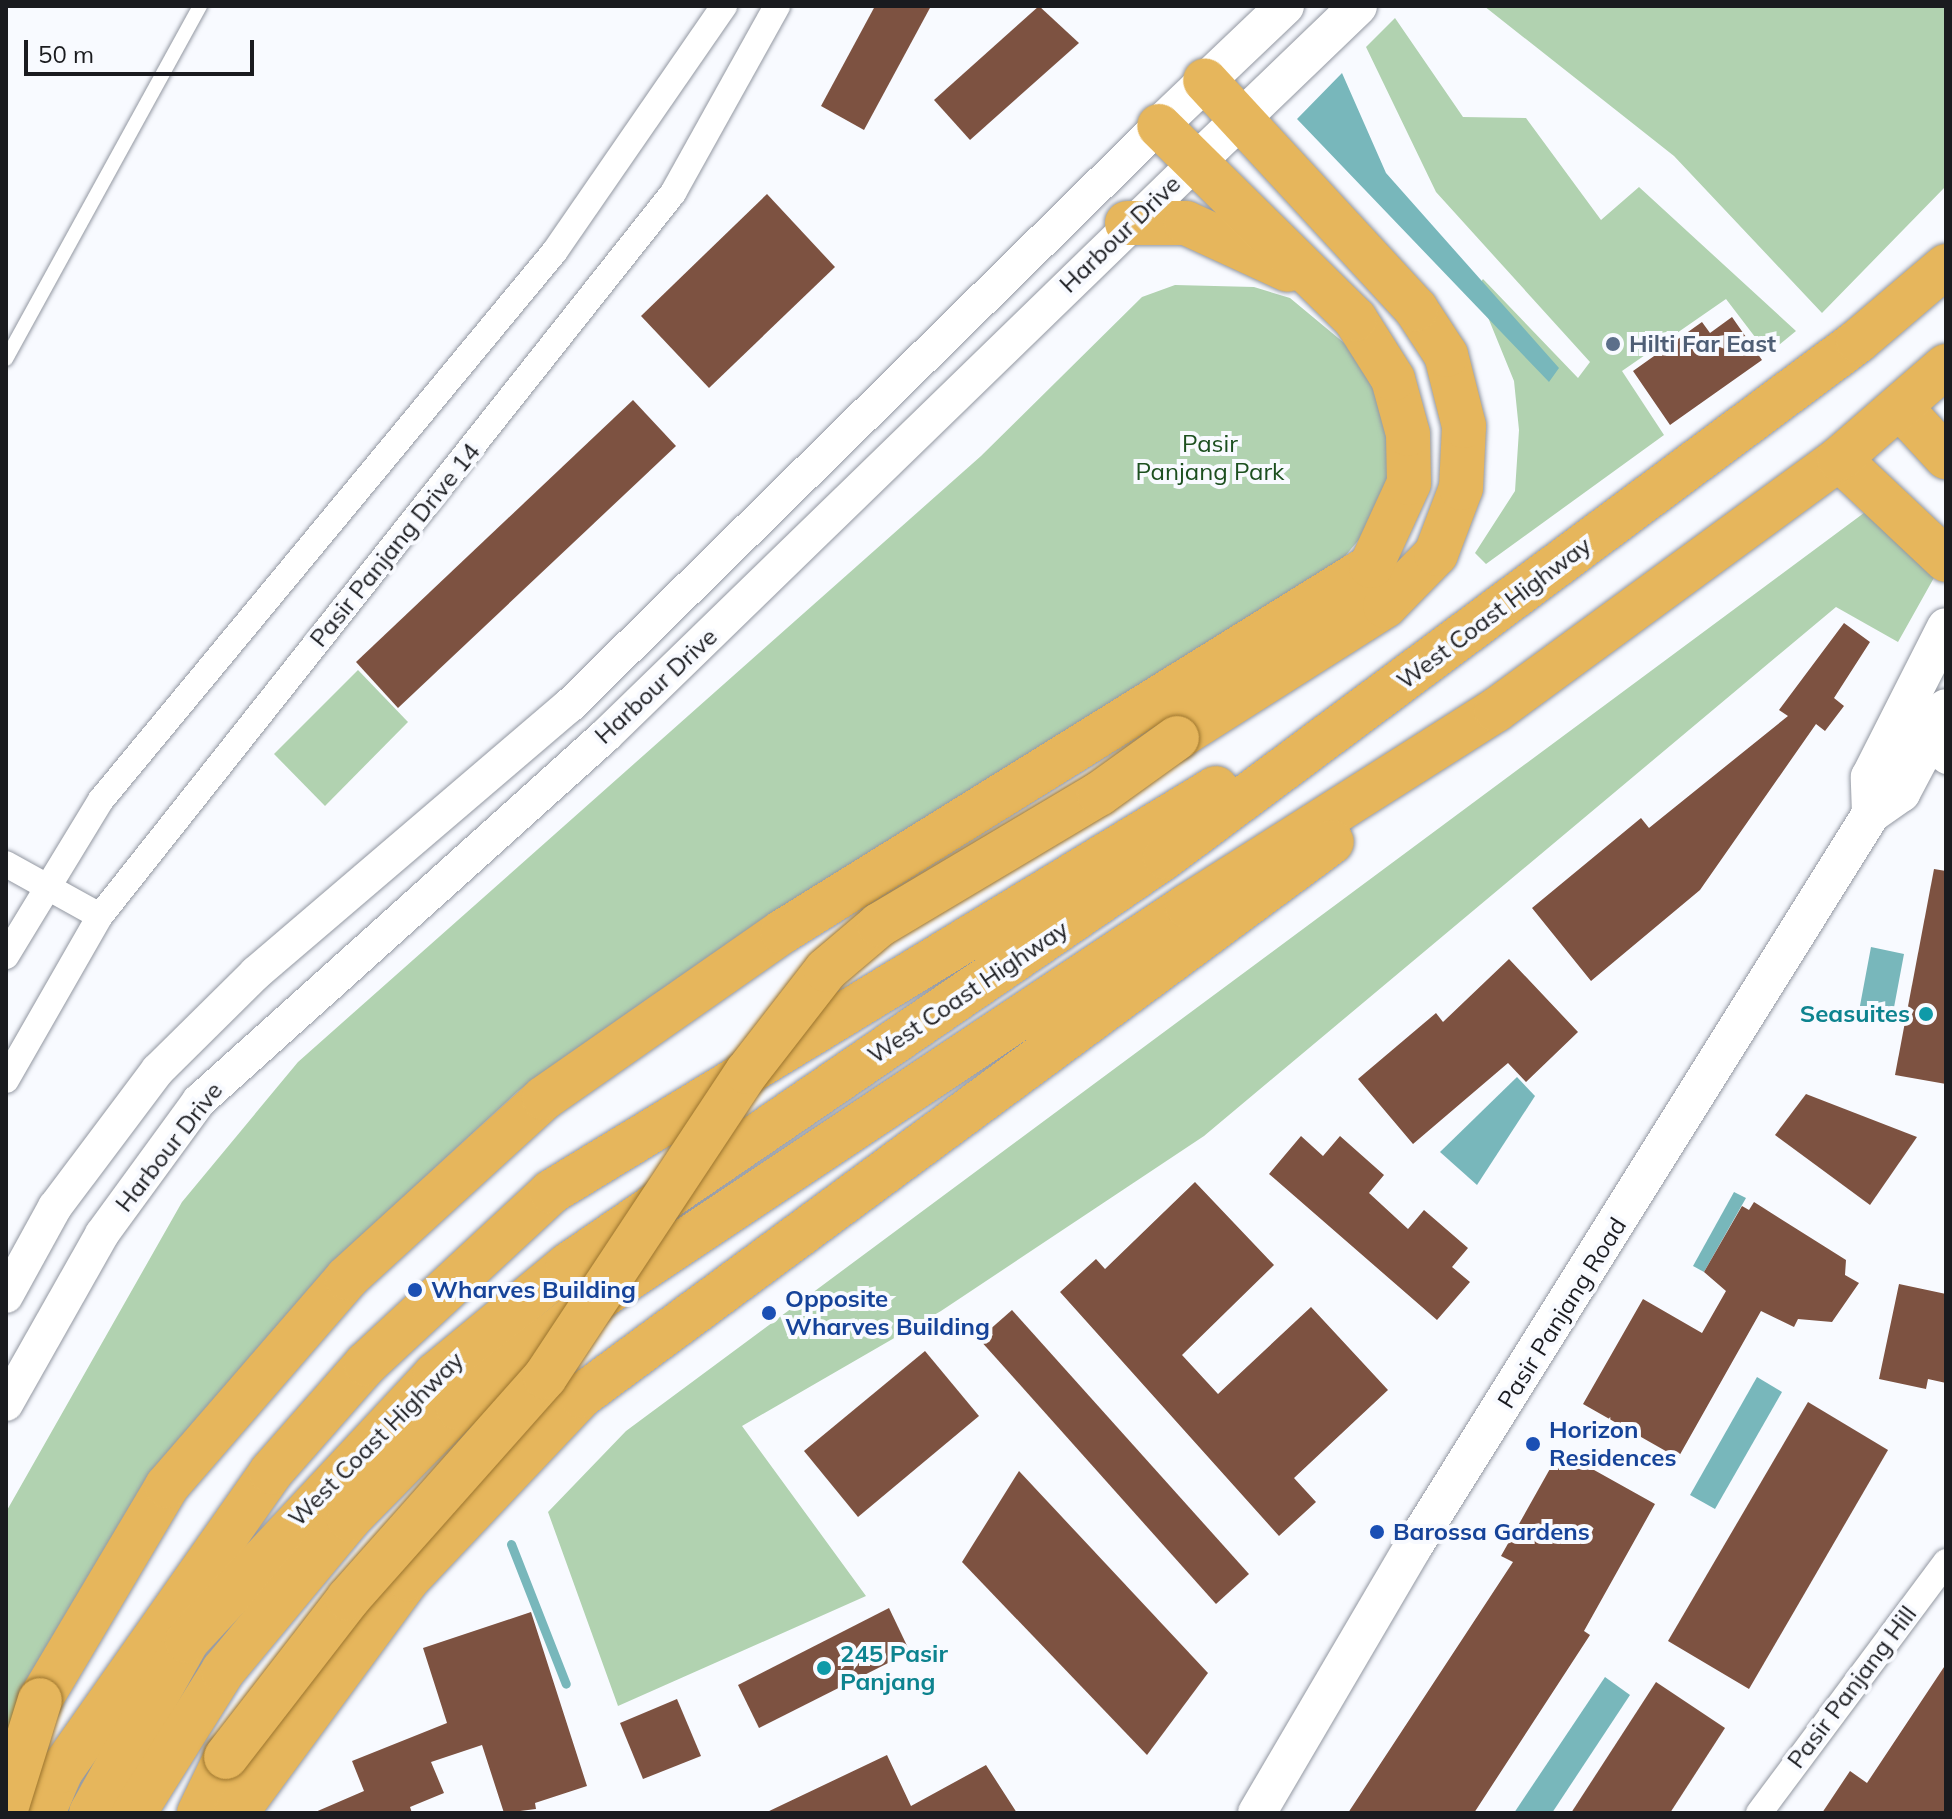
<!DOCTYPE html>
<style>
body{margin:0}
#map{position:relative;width:1952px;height:1819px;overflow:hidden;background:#f8faff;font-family:Mulish,sans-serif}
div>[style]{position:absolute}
.green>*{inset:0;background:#b1d2b0}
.water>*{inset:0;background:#78b7bb}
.stream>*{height:9px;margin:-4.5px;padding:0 4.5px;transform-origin:4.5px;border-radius:4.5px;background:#78b7bb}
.building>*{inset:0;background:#7d5241}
.roads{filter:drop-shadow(0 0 2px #9398a2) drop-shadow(0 0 2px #9398a2)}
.service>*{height:14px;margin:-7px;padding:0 7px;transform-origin:7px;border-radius:7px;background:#fff}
.minor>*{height:26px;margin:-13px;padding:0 13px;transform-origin:13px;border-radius:13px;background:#fff}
.tertiary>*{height:34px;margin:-17px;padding:0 17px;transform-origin:17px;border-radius:17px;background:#fff}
.secondary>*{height:38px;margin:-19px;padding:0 19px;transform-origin:19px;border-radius:19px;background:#fff}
.trunk>*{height:44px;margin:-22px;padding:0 22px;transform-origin:22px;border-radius:22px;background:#e6b65c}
.bridges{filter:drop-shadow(0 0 2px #9b742d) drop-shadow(0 0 2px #9b742d)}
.trunk-bridge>*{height:44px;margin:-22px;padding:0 22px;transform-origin:22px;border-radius:22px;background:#e6b65c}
.dots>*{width:22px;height:22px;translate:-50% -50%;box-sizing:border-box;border:4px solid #f8faff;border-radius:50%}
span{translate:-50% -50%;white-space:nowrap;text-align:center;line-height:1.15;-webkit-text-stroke:8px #f8faff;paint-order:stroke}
.street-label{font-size:24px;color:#1a1b1f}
.service-label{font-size:24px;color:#4e5e75;font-weight:700}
.left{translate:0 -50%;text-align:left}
.park-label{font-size:24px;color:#1c4f1f}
.culture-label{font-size:24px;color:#0d838f;font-weight:700}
.right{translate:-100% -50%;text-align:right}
.transit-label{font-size:24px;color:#164399;font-weight:700}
.frame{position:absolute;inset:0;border:8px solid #1a1b1f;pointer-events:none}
.scale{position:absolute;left:24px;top:40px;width:230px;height:36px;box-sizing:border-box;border:4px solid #1a1b1f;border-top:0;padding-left:10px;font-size:24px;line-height:28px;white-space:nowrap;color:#1a1b1f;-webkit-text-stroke:6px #f8faff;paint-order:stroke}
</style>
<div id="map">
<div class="green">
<i style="clip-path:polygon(1484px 6px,1946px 6px,1946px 186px,1822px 313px,1674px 156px)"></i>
<i style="clip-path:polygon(1395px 18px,1463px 117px,1526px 118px,1601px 220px,1639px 187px,1796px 331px,1768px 354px,1726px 299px,1622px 371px,1664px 435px,1486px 564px,1475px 553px,1515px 491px,1519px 430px,1514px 381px,1476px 288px,1483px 279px,1578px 378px,1590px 362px,1436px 192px,1366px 47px)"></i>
<i style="clip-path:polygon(1175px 285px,1254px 287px,1290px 298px,1355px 352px,1378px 387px,1392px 435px,1390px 484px,1367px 530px,1335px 568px,653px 995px,518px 1091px,329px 1266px,6px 1770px,6px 1512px,182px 1202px,298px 1062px,981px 456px,1142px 297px)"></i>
<i style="clip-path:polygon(1872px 507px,1940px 567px,1898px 642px,1836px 607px,1204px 1136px,941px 1311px,742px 1426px,866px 1596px,618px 1706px,548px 1512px,626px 1431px)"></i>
<i style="clip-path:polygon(358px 670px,408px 722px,325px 806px,274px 754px)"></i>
</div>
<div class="water">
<i style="clip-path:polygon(1342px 73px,1386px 173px,1559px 368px,1549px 382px,1297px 119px)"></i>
<i style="clip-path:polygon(1871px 947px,1904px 954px,1892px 1018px,1859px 1011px)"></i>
<i style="clip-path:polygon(1517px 1077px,1535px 1096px,1477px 1185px,1440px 1152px)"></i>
<i style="clip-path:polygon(1734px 1192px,1746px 1198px,1704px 1272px,1693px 1266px)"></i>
<i style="clip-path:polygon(1757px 1377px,1782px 1392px,1715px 1509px,1690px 1495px)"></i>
<i style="clip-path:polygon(1605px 1677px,1630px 1695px,1552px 1813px,1514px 1813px)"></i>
</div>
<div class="stream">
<i style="left:511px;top:1544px;width:150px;rotate:68.6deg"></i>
</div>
<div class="building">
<i style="clip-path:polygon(875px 6px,931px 6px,864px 130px,821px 106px)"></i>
<i style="clip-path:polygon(1039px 6px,1079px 43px,970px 140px,934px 100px)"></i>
<i style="clip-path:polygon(767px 194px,835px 267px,709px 388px,641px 316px)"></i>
<i style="clip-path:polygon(1732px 317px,1762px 360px,1670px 425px,1633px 371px,1702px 322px,1710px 333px)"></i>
<i style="clip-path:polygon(633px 400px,676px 446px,398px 708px,356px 662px)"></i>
<i style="clip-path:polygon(1844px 623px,1870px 642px,1834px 698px,1844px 706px,1825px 731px,1816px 724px,1700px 890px,1591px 981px,1532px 908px,1641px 818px,1649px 828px,1788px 716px,1779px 710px)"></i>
<i style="clip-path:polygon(1934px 869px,1946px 871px,1946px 1084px,1895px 1075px)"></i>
<i style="clip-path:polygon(1509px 959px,1578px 1032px,1526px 1082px,1508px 1063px,1413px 1144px,1358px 1079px,1436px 1013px,1443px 1022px)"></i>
<i style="clip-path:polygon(1806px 1094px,1917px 1137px,1870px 1205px,1775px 1135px)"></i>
<i style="clip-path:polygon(1301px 1136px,1323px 1156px,1340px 1136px,1384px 1175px,1369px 1193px,1408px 1229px,1424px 1210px,1468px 1248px,1452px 1267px,1470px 1282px,1437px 1320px,1269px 1174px)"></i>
<i style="clip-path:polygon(1195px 1182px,1274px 1265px,1182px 1355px,1218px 1394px,1311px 1307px,1388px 1390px,1294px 1478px,1316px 1502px,1279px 1536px,1060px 1292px,1096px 1259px,1105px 1269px)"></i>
<i style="clip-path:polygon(1754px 1202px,1846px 1260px,1845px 1275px,1859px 1283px,1832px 1322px,1798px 1319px,1794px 1327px,1761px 1311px,1678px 1458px,1583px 1404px,1643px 1299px,1702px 1333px,1726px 1291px,1704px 1272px,1742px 1206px,1749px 1210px)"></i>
<i style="clip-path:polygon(1899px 1284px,1946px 1294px,1946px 1383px,1928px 1379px,1926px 1389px,1879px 1379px)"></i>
<i style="clip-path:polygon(1012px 1310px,1249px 1574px,1216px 1604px,979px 1339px)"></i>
<i style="clip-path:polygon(925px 1351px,979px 1416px,858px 1517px,804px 1451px)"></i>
<i style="clip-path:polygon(1808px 1402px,1888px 1450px,1749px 1689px,1668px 1641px)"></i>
<i style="clip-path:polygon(1560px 1451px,1655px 1504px,1584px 1631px,1590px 1635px,1474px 1813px,1348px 1813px,1513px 1562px,1501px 1556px)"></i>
<i style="clip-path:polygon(1019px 1471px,1208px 1673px,1147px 1755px,962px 1562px)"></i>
<i style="clip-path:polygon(889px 1608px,910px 1652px,759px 1728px,738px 1685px)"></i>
<i style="clip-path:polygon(531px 1612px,587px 1786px,535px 1803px,536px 1809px,504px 1813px,482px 1745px,431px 1762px,444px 1793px,410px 1807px,412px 1813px,313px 1813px,364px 1791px,352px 1761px,447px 1723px,423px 1648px)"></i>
<i style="clip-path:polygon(1946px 1664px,1946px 1813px,1822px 1813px,1850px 1771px,1867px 1783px)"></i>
<i style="clip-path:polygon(1656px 1682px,1725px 1728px,1670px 1813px,1571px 1813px)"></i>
<i style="clip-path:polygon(677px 1699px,701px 1756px,643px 1779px,620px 1723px)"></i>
<i style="clip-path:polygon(887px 1755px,911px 1806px,986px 1765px,1017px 1813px,765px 1813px)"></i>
</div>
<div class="roads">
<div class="service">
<i style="left:6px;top:359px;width:403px;rotate:-61.2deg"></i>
</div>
<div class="minor">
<i style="left:1912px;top:737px;width:42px;rotate:35.2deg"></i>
<i style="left:6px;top:864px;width:107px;rotate:29deg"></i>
<i style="left:6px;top:956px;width:183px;rotate:-58.7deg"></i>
<i style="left:101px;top:800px;width:712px;rotate:-50.41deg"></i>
<i style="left:555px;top:251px;width:298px;rotate:-55.4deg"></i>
<i style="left:6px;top:1080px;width:189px;rotate:-60.2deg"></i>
<i style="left:100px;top:916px;width:923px;rotate:-51.6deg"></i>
<i style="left:673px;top:193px;width:214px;rotate:-60.9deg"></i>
<i style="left:1759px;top:1813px;width:313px;rotate:-53.3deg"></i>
</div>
<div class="tertiary">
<i style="left:6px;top:1296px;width:102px;rotate:-61.2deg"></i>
<i style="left:55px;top:1207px;width:171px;rotate:-53.1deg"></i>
<i style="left:158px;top:1070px;width:138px;rotate:-44.7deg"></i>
<i style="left:256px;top:973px;width:411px;rotate:-40.5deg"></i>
<i style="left:569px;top:706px;width:827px;rotate:-44.51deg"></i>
<i style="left:6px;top:1404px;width:195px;rotate:-60.5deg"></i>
<i style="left:102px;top:1234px;width:165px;rotate:-53.9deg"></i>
<i style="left:199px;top:1101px;width:547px;rotate:-41.96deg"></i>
<i style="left:606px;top:735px;width:818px;rotate:-44.16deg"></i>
</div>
<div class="secondary">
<i style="left:1159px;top:126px;width:174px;rotate:-43.6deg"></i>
<i style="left:1193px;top:165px;width:229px;rotate:-43.9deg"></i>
<i style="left:1871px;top:814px;width:37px;rotate:-92deg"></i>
<i style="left:1870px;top:777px;width:168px;rotate:-63.1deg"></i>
<i style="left:1257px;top:1813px;width:308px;rotate:-59.6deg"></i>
<i style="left:1413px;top:1547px;width:864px;rotate:-58deg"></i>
<i style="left:1871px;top:814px;width:37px;rotate:-35deg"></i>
<i style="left:1901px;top:793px;width:96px;rotate:-62.1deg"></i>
</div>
<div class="trunk">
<i style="left:1127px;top:223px;width:59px"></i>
<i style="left:1186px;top:223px;width:112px;rotate:24.7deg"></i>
<i style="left:1901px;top:408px;width:67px;rotate:47.4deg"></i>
<i style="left:1839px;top:459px;width:147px;rotate:43.3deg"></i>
<i style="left:1177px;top:738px;width:246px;rotate:-32.4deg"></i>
<i style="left:1385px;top:606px;width:73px;rotate:-45.6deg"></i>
<i style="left:1436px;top:554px;width:71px;rotate:-69.3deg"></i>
<i style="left:1461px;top:488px;width:62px;rotate:-87.2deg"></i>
<i style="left:1464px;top:426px;width:73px;rotate:-104.2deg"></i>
<i style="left:1446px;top:355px;width:55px;rotate:-123.1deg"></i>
<i style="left:1416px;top:309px;width:311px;rotate:-132.7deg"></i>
<i style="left:40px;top:1700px;width:249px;rotate:-59.3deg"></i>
<i style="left:167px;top:1486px;width:275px;rotate:-49.1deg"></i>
<i style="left:347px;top:1278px;width:267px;rotate:-42.4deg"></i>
<i style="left:544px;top:1098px;width:290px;rotate:-34.9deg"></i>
<i style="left:782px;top:932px;width:693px;rotate:-31.86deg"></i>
<i style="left:1371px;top:566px;width:91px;rotate:-65.4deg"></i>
<i style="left:1409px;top:483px;width:49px;rotate:-91.2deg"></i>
<i style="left:1408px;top:434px;width:57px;rotate:-105.3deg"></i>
<i style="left:1393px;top:379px;width:71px;rotate:-122.3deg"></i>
<i style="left:1355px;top:319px;width:275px;rotate:-135.4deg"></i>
<i style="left:43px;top:1813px;width:46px;rotate:-66.8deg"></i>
<i style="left:61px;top:1771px;width:365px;rotate:-54.9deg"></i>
<i style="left:271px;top:1472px;width:144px;rotate:-48.7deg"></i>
<i style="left:366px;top:1364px;width:253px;rotate:-42.9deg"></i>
<i style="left:551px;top:1192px;width:778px;rotate:-31.28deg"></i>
<i style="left:91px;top:1813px;width:197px;rotate:-60.8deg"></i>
<i style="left:187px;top:1641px;width:364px;rotate:-47deg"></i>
<i style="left:435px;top:1375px;width:173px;rotate:-39.6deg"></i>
<i style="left:568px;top:1265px;width:723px;rotate:-34.35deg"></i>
<i style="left:1165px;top:857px;width:864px;rotate:-36.67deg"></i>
<i style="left:1858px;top:341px;width:116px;rotate:-40.4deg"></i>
<i style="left:134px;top:1813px;width:168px;rotate:-57.9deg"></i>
<i style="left:223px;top:1671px;width:197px;rotate:-50.3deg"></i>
<i style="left:349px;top:1519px;width:156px;rotate:-45.5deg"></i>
<i style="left:458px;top:1408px;width:174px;rotate:-38deg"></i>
<i style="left:595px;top:1301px;width:712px;rotate:-33.71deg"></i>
<i style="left:1187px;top:906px;width:366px;rotate:-32.4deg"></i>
<i style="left:1496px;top:710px;width:425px;rotate:-36.2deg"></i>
<i style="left:1839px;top:459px;width:142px;rotate:-41deg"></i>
<i style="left:199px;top:1813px;width:62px;rotate:-64.3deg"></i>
<i style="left:236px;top:1813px;width:290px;rotate:-53.7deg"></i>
<i style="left:408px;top:1579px;width:252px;rotate:-46.6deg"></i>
<i style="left:581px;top:1396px;width:933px;rotate:-36.42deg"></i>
</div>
</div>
<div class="bridges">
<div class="trunk-bridge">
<i style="left:226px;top:1757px;width:200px;rotate:-52.3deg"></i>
<i style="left:348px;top:1599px;width:297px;rotate:-48.4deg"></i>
<i style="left:545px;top:1377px;width:366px;rotate:-56.5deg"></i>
<i style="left:747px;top:1072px;width:129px;rotate:-52.2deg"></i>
<i style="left:826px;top:970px;width:70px;rotate:-40.3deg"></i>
<i style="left:879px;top:925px;width:256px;rotate:-30.8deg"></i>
<i style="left:1099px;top:794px;width:96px;rotate:-35.7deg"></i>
<i style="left:6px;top:1809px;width:114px;rotate:-72.7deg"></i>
</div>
</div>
<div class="dots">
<i style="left:1613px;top:344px;background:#5c6f8a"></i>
<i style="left:1926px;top:1014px;background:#0f9aa8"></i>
<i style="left:415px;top:1290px;background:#1a4fb4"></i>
<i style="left:769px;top:1313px;background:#1a4fb4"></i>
<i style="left:1533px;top:1444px;background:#1a4fb4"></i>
<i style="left:1377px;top:1532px;background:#1a4fb4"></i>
<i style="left:824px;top:1668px;background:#0f9aa8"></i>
</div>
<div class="street-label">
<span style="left:1120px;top:234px;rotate:-44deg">Harbour Drive</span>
<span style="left:395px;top:545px;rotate:-51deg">Pasir Panjang Drive 14</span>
<span style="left:1494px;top:613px;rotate:-37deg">West Coast Highway</span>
<span style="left:656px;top:686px;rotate:-43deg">Harbour Drive</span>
<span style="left:968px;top:992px;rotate:-34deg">West Coast Highway</span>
<span style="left:169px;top:1147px;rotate:-52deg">Harbour Drive</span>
<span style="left:1562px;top:1313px;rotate:-58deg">Pasir Panjang Road</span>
<span style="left:376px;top:1439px;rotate:-45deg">West Coast Highway</span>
<span style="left:1852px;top:1687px;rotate:-53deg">Pasir Panjang Hill</span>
</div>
<div class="service-label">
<span class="left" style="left:1629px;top:344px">Hilti Far East</span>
</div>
<div class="park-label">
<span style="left:1210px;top:458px">Pasir<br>Panjang Park</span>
</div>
<div class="culture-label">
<span class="right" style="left:1910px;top:1014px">Seasuites</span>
<span class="left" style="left:840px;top:1668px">245 Pasir<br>Panjang</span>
</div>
<div class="transit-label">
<span class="left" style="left:431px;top:1290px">Wharves Building</span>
<span class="left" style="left:785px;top:1313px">Opposite<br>Wharves Building</span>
<span class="left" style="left:1549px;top:1444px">Horizon<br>Residences</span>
<span class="left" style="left:1393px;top:1532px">Barossa Gardens</span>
</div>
<div class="frame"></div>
<div class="scale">50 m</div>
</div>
